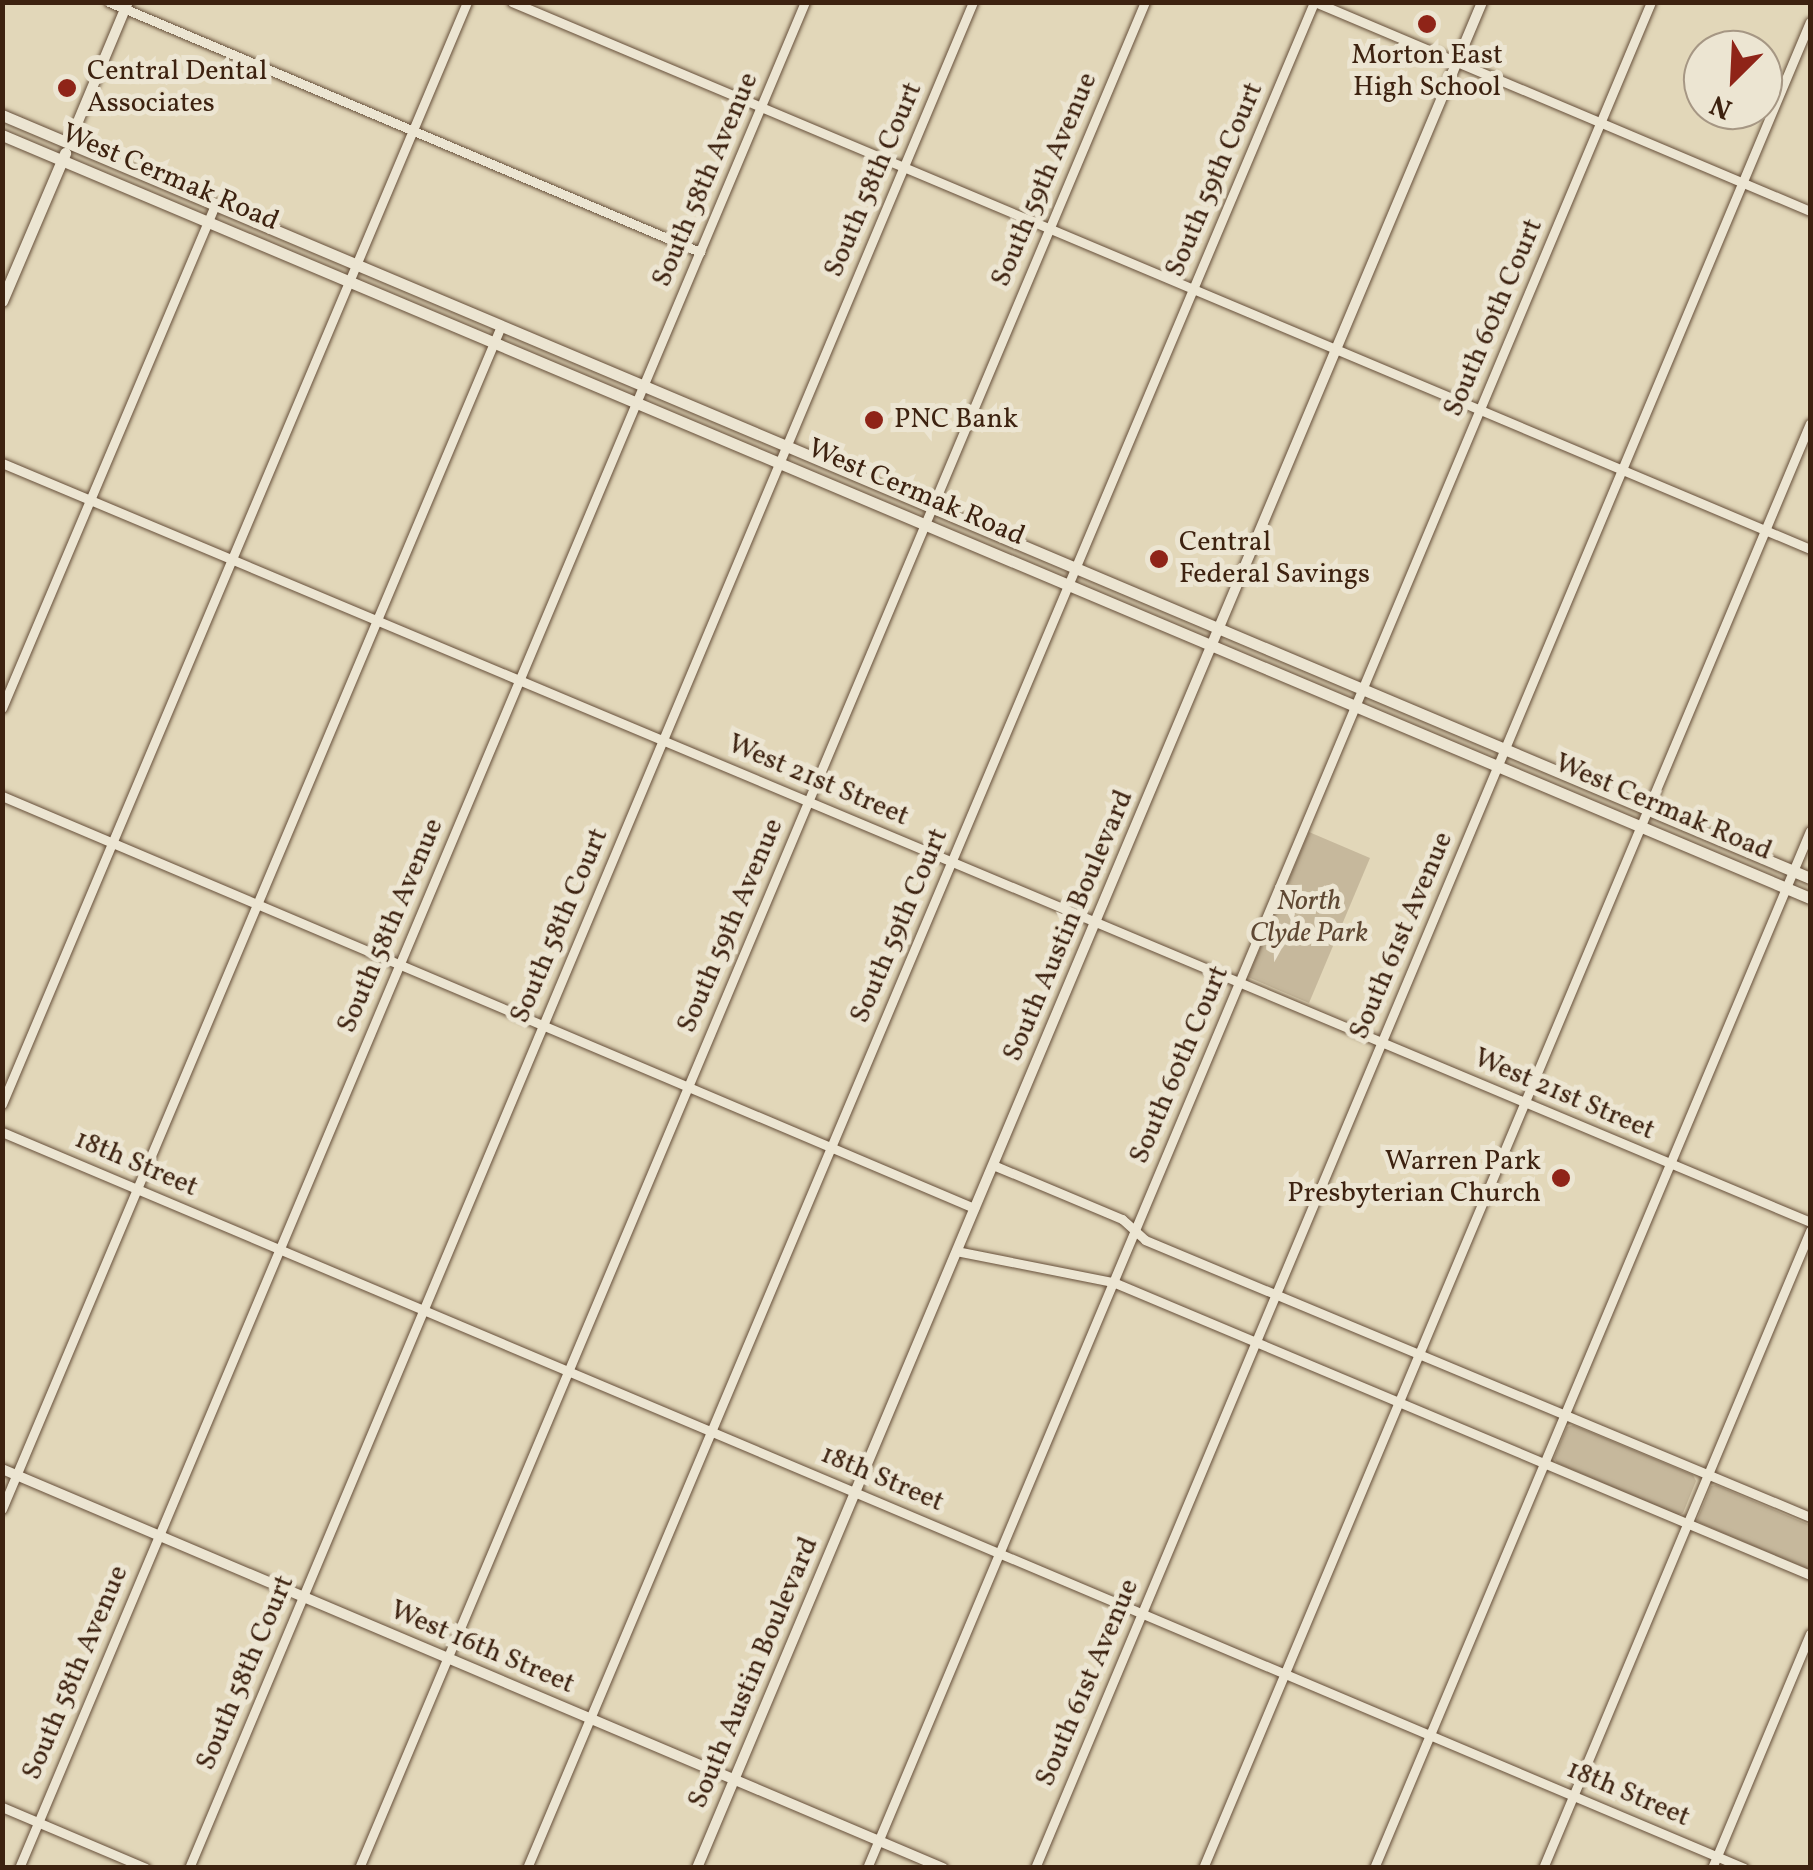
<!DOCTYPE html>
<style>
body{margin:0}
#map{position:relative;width:1813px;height:1870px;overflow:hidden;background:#e2d7b9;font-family:Vollkorn,serif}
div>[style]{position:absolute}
.green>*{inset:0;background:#c6b89c}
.roads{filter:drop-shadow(0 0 2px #664f3a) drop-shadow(0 0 2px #664f3a)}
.minor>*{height:9px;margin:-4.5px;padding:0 4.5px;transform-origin:4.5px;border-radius:4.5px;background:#ece5d2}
.tertiary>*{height:10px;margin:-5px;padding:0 5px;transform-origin:5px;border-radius:5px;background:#ece5d2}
.secondary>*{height:11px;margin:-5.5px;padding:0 5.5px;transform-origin:5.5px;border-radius:5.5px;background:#ece5d2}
.dots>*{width:28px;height:28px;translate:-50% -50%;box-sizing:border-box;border:5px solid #ece5d2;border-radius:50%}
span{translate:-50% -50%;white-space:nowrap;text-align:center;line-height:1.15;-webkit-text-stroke:10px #ece5d2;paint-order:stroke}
.poi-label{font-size:28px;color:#3d2210}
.left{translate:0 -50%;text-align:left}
.right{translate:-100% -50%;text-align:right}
.street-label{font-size:28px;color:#3d2210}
.park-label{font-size:28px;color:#5f4833;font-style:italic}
.frame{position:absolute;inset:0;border:5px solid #3d2210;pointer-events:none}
.north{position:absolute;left:1683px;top:30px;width:100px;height:100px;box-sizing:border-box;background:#ece5d2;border:2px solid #a69784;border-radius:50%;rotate:204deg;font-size:28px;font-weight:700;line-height:40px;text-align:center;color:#3d2210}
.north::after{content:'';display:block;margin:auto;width:35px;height:45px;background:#8f2418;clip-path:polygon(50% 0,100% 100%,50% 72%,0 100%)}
</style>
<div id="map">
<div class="green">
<i style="clip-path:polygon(1309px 832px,1370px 858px,1309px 1003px,1248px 977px)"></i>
<i style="clip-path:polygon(1573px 1425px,1693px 1475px,1696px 1481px,1683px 1513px,1678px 1515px,1557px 1463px,1554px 1458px,1567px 1427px)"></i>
<i style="clip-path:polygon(1716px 1485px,1810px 1525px,1810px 1570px,1700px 1523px,1697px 1520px,1711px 1486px)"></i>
</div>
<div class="roads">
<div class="minor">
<i style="left:109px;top:2px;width:642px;rotate:22.93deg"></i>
<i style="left:512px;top:2px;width:1409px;rotate:22.85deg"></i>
<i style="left:1315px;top:2px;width:537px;rotate:22.89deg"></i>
<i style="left:2px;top:463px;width:1961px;rotate:22.77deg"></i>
<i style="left:2px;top:708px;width:546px;rotate:-67.05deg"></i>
<i style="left:2px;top:796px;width:1056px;rotate:22.97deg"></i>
<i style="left:2px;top:1104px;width:1196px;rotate:-67.12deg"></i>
<i style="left:2px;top:1132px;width:1891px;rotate:22.9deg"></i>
<i style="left:993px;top:1165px;width:140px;rotate:22.7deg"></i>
<i style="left:1122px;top:1219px;width:31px;rotate:42deg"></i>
<i style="left:1145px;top:1240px;width:720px;rotate:22.61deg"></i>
<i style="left:956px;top:1251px;width:160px;rotate:11.2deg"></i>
<i style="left:1113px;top:1282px;width:756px;rotate:22.8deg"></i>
<i style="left:2px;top:1509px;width:1284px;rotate:-67.13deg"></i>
<i style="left:2px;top:1807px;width:156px;rotate:23deg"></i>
<i style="left:19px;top:1868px;width:2025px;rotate:-67.16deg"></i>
<i style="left:189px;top:1868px;width:2024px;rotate:-67.21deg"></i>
<i style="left:359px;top:1868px;width:2025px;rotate:-67.16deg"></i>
<i style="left:527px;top:1868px;width:2025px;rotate:-67.13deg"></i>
<i style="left:867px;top:1868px;width:2024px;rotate:-67.21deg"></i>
<i style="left:1035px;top:1868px;width:2002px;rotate:-67.23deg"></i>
<i style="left:1203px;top:1868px;width:1567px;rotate:-67.21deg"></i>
<i style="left:1374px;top:1868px;width:1125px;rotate:-67.2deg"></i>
<i style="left:1543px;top:1868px;width:691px;rotate:-67.26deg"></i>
<i style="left:1712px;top:1868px;width:254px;rotate:-67.3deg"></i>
</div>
<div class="tertiary">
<i style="left:69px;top:143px;width:153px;rotate:-67.3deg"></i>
<i style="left:2px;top:1469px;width:1022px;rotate:22.98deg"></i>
<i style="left:697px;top:1868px;width:2024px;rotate:-67.18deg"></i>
</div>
<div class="secondary">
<i style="left:2px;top:115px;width:1962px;rotate:22.88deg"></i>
<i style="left:2px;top:135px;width:1962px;rotate:22.88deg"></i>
<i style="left:2px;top:301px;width:161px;rotate:-66.9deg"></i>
</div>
</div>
<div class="dots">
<i style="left:1427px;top:24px;background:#8f2418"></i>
<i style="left:67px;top:88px;background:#8f2418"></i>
<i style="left:874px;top:420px;background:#8f2418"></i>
<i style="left:1159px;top:559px;background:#8f2418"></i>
<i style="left:1561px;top:1178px;background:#8f2418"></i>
</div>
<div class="poi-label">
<span style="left:1427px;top:72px">Morton East<br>High School</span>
<span class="left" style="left:87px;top:88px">Central Dental<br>Associates</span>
<span class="left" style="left:894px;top:420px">PNC Bank</span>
<span class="left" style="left:1179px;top:559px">Central<br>Federal Savings</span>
<span class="right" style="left:1541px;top:1178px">Warren Park<br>Presbyterian Church</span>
</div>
<div class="street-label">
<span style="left:170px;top:178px;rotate:23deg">West Cermak Road</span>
<span style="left:706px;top:180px;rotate:-67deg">South 58th Avenue</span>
<span style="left:874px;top:180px;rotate:-67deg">South 58th Court</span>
<span style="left:1045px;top:180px;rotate:-67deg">South 59th Avenue</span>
<span style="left:1215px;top:180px;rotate:-67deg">South 59th Court</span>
<span style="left:1494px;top:318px;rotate:-67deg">South 60th Court</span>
<span style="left:916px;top:493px;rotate:23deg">West Cermak Road</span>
<span style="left:818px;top:781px;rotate:23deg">West 21st Street</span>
<span style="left:1663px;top:808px;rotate:23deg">West Cermak Road</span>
<span style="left:391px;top:926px;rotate:-67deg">South 58th Avenue</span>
<span style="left:560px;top:926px;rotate:-67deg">South 58th Court</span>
<span style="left:731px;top:926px;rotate:-67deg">South 59th Avenue</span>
<span style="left:900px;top:926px;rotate:-67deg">South 59th Court</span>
<span style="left:1069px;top:926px;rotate:-67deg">South Austin Boulevard</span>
<span style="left:1402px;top:936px;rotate:-67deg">South 61st Avenue</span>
<span style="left:1180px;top:1065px;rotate:-67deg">South 60th Court</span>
<span style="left:1564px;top:1095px;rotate:23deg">West 21st Street</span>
<span style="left:136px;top:1164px;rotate:23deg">18th Street</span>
<span style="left:882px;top:1479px;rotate:23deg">18th Street</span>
<span style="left:482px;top:1648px;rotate:23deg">West 16th Street</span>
<span style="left:76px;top:1673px;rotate:-67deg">South 58th Avenue</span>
<span style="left:246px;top:1673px;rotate:-67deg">South 58th Court</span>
<span style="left:754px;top:1673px;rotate:-67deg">South Austin Boulevard</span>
<span style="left:1088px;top:1683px;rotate:-67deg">South 61st Avenue</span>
<span style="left:1628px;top:1794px;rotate:23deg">18th Street</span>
</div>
<div class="park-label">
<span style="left:1309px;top:918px">North<br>Clyde Park</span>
</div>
<div class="frame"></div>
<div class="north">N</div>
</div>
